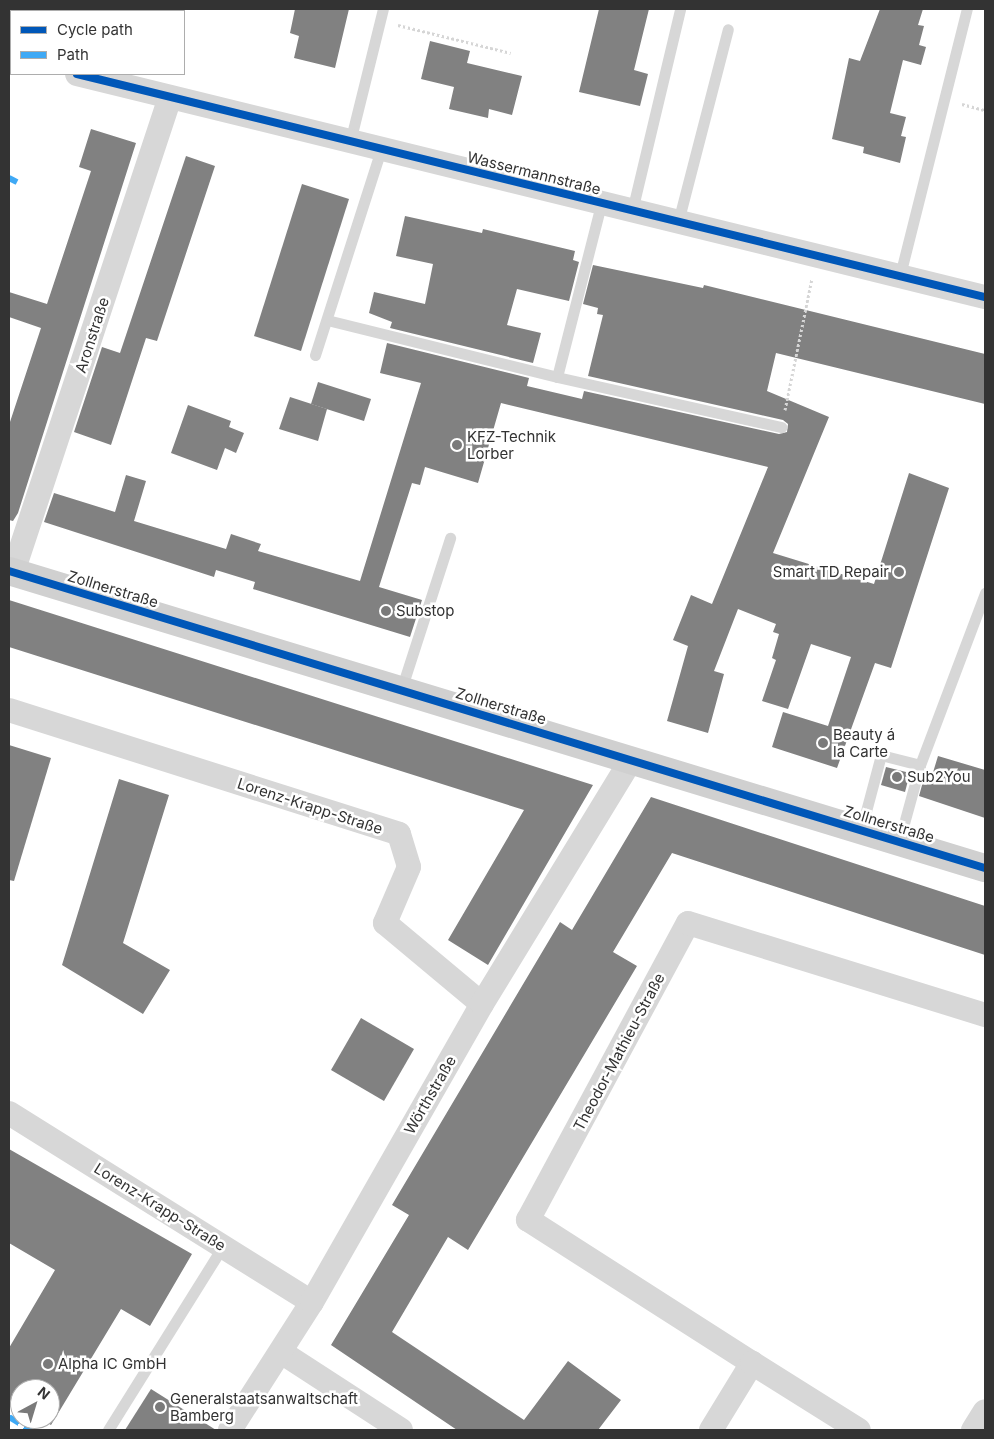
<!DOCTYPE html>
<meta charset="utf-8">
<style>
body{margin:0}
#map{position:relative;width:994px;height:1439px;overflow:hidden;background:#fff;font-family:Inter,sans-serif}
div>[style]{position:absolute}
.green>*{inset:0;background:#f1f5ed}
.building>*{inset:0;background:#818181}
.path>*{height:3px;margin-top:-1.5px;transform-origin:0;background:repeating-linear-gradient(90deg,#d6d6d6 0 2.5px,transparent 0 5px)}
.lane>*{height:11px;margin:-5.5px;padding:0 5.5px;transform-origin:5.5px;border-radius:5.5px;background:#d7d7d7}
.street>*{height:24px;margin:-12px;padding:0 12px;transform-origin:12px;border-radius:12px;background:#d7d7d7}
.secondary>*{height:28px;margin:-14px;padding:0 14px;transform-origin:14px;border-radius:14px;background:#d0d0d0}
.quiet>*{height:6px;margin-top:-3px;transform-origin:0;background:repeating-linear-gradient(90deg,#3fa9f5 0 12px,transparent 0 18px)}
.cycleway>*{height:8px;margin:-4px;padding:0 4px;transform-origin:4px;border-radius:4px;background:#0057b8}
.dots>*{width:14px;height:14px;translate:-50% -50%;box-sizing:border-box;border:2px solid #fff;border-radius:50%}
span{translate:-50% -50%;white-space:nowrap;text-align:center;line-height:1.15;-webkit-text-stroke:5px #fff;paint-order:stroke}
.street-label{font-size:15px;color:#333}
.poi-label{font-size:15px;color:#333}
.left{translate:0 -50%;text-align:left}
.right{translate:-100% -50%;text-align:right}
.frame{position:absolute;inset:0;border:10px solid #333;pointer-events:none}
.legend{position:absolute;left:10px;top:10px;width:175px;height:65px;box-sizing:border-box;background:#fff;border:1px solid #adadad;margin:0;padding:6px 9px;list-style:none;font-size:15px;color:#333}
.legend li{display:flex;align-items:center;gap:10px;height:25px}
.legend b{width:25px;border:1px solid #adadad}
.north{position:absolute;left:10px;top:1379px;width:50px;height:50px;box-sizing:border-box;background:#fff;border:1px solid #adadad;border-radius:50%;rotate:39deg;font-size:14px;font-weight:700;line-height:20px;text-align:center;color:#333}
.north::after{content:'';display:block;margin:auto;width:18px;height:22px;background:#7a7a7a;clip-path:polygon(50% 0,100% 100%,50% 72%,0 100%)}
</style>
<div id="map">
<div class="green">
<i style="clip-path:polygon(23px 9px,145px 9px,145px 11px)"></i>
</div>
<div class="building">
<i style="clip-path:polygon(295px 9px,349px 9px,335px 68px,294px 58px,299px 36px,290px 33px)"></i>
<i style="clip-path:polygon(599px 9px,649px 9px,634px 70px,648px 74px,640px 106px,579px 92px)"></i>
<i style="clip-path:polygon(880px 9px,923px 9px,918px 25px,924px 26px,919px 45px,926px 47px,921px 65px,903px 60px,890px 113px,906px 117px,901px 136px,906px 137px,900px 163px,863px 153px,864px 147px,832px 139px,849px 58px,860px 61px)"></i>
<i style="clip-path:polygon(430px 41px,470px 51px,467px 63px,522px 76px,512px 115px,489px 109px,488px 118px,449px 109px,454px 87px,421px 79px)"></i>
<i style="clip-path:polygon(91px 129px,136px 143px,18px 513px,13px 521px,9px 520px,9px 425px,41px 328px,9px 317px,9px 292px,47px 304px,91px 171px,79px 167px)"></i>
<i style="clip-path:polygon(186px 156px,215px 166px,157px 341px,146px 338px,111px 445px,74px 432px,102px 347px,120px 353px)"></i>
<i style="clip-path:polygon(302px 184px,349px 199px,301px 351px,254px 336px)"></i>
<i style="clip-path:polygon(405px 216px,482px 233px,483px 229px,575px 251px,573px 260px,579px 262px,569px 301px,517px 289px,507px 325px,541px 333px,533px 363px,390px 328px,392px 322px,369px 313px,374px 292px,425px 304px,433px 264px,396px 256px)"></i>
<i style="clip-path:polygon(593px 265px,703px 288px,704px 285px,985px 354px,985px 404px,776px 353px,767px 391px,829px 417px,773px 553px,874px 584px,909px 473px,949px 488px,891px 668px,875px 663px,837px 768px,772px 747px,783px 712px,828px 726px,851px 657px,811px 644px,788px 709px,762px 701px,776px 660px,772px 658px,779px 634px,773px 632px,776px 624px,738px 609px,714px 671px,724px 674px,708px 733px,667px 721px,688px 646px,673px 640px,691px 595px,712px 604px,768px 467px,501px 403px,478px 483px,425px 467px,420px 485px,412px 483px,379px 587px,422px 600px,410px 637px,253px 589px,255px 582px,216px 570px,214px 577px,44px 522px,54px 493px,115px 512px,126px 475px,146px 481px,134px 521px,226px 549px,231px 534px,261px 544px,258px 551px,360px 581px,421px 383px,380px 373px,387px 343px,529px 378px,527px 386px,582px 399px,584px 391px,779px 434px,787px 432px,788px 424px,783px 420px,588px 376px,603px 315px,597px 314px,598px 308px,583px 304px)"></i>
<i style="clip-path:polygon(318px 382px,371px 399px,364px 421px,311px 404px)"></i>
<i style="clip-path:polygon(290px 397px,327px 409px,318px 441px,279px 429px)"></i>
<i style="clip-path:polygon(188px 405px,231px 421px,229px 427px,244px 433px,236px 453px,225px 448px,217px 470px,171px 453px)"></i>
<i style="clip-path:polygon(9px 600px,593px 785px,488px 965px,448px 940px,524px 810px,9px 647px)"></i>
<i style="clip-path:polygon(9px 745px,51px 758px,14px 881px,9px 880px)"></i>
<i style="clip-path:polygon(938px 756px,985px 770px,985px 818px,919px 796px,924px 778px,931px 779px)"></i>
<i style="clip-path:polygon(886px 767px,910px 773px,905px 792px,881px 785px)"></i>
<i style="clip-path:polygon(119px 779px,169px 795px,123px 943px,170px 970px,143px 1014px,62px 965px)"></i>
<i style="clip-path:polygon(651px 797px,985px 906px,985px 955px,672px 853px,613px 952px,637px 966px,468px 1250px,448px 1237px,392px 1332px,524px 1420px,568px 1361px,621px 1400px,598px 1430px,457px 1430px,331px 1345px,409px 1215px,392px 1205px,560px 922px,572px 930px)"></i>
<i style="clip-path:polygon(361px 1018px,414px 1049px,384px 1101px,331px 1070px)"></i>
<i style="clip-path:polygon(9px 1149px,192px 1254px,150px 1326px,121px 1309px,51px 1425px,41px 1419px,50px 1419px,50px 1389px,20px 1389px,20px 1406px,9px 1400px,9px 1348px,55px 1270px,9px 1243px)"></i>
<i style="clip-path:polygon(151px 1389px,216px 1430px,125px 1430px)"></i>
</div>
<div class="path">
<i style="left:398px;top:25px;width:116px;rotate:13.9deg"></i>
<i style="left:962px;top:104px;width:24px;rotate:15deg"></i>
<i style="left:785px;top:410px;width:134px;rotate:-78.4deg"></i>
</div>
<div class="lane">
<i style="left:350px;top:142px;width:137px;rotate:-76.1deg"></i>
<i style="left:632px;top:211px;width:208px;rotate:-76.6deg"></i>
<i style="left:678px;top:222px;width:199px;rotate:-75.5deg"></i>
<i style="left:900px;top:275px;width:274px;rotate:-75.9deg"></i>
<i style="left:327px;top:320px;width:237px;rotate:13.9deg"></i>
<i style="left:557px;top:377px;width:230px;rotate:12.6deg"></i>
<i style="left:315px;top:355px;width:215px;rotate:-72.2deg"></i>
<i style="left:557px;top:377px;width:179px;rotate:-75.7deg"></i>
<i style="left:401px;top:690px;width:160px;rotate:-72.1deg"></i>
<i style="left:920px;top:765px;width:184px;rotate:-69.3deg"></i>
<i style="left:861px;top:830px;width:78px;rotate:-75.1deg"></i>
<i style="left:881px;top:755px;width:40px;rotate:14.4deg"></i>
<i style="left:920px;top:765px;width:80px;rotate:105.3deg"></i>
<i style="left:108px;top:1430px;width:217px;rotate:-58deg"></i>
</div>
<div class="street">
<i style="left:9px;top:52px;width:2px;rotate:27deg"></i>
<i style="left:77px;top:74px;width:935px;rotate:13.8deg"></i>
<i style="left:13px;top:572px;width:499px;rotate:-71.7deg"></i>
<i style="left:9px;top:710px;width:409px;rotate:17.6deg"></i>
<i style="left:399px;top:834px;width:34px;rotate:73deg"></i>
<i style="left:409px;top:867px;width:61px;rotate:113.2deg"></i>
<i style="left:385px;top:923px;width:126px;rotate:39.9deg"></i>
<i style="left:9px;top:1113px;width:357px;rotate:32deg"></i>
<i style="left:281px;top:1352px;width:143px;rotate:33deg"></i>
<i style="left:752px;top:1363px;width:266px;rotate:-147.4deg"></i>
<i style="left:528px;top:1220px;width:337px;rotate:-61.7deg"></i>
<i style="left:688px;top:923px;width:311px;rotate:17.2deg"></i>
<i style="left:230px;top:1430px;width:152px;rotate:-57.4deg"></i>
<i style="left:312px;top:1302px;width:343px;rotate:-60.3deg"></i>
<i style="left:482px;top:1004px;width:286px;rotate:-58.6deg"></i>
<i style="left:711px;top:1430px;width:79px;rotate:-58.5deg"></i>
<i style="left:752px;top:1363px;width:126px;rotate:32.1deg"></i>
<i style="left:973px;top:1430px;width:22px;rotate:-58deg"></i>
</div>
<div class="secondary">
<i style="left:9px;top:571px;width:1020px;rotate:16.93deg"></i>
</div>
<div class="quiet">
<i style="left:9px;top:178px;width:9px;rotate:27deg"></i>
<i style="left:9px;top:1417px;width:26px;rotate:31deg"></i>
</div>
<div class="cycleway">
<i style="left:77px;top:74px;width:935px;rotate:13.8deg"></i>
<i style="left:9px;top:571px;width:1020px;rotate:16.93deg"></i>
</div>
<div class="dots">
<i style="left:457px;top:445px;background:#7a7a7a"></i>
<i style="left:899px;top:572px;background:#7a7a7a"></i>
<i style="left:386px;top:611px;background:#7a7a7a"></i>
<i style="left:823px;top:743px;background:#7a7a7a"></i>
<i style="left:897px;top:777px;background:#7a7a7a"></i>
<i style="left:48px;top:1364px;background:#7a7a7a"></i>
<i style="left:160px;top:1407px;background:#7a7a7a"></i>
</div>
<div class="street-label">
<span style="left:534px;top:173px;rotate:14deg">Wassermannstraße</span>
<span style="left:92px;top:335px;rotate:-72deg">Aronstraße</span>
<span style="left:113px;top:589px;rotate:17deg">Zollnerstraße</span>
<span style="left:501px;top:706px;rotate:17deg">Zollnerstraße</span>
<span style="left:310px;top:806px;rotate:18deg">Lorenz-Krapp-Straße</span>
<span style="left:889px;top:824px;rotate:17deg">Zollnerstraße</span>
<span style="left:619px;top:1052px;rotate:-62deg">Theodor-Mathieu-Straße</span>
<span style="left:430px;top:1095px;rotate:-60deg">Wörthstraße</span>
<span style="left:160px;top:1207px;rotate:32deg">Lorenz-Krapp-Straße</span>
</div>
<div class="poi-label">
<span class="left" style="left:467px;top:445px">KFZ-Technik<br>Lorber</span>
<span class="right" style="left:889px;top:572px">Smart TD Repair</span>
<span class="left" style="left:396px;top:611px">Substop</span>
<span class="left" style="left:833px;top:743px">Beauty á<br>la Carte</span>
<span class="left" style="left:907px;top:777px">Sub2You</span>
<span class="left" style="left:58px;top:1364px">Alpha IC GmbH</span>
<span class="left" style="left:170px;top:1407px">Generalstaatsanwaltschaft<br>Bamberg</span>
</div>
<div class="frame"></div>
<ul class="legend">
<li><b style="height:6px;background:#0057b8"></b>Cycle path</li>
<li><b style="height:6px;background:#3fa9f5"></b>Path</li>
</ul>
<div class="north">N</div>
</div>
